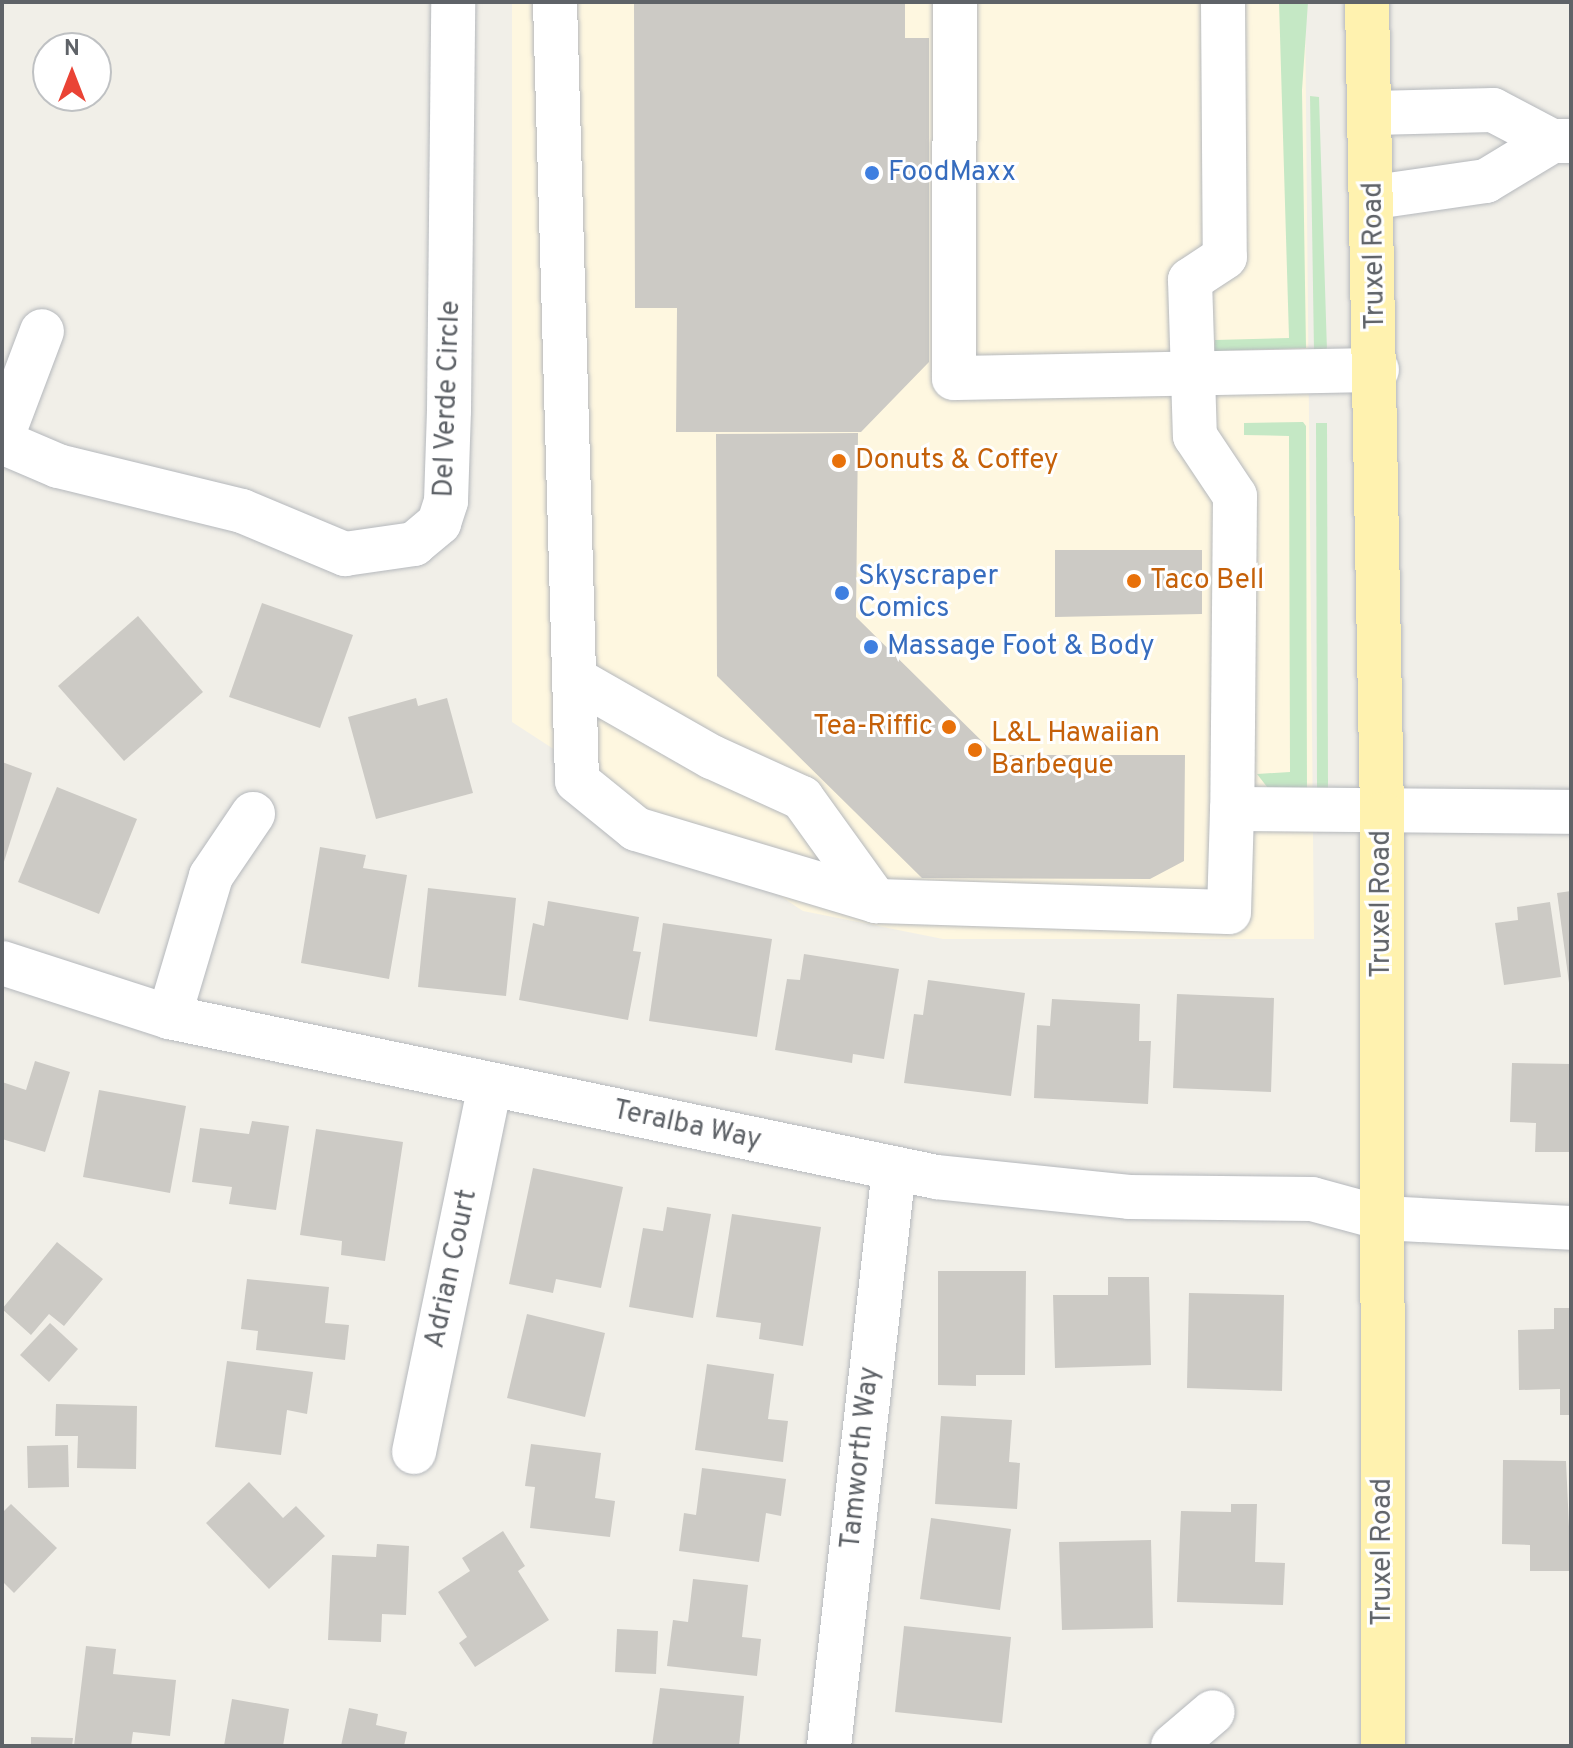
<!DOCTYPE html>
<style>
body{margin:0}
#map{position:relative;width:1573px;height:1748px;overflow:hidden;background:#f1efe8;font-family:Overpass,sans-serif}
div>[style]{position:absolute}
.commercial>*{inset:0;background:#fef7e0}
.green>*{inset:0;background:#c5e8c5}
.building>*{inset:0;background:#cccac5}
.roads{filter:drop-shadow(0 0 2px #b5b8bc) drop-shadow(0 0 2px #b5b8bc)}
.minor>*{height:44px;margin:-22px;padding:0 22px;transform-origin:22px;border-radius:22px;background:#fff}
.major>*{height:44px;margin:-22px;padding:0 22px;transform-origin:22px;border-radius:22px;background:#fff2af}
.dots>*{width:22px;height:22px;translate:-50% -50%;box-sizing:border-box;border:4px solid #fff;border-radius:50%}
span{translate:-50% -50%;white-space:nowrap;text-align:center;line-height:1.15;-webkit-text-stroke:6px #fff;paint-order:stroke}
.shop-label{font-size:28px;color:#366cbe}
.left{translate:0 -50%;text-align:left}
.street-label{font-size:28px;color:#5f6368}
.food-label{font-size:28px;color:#c56008}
.right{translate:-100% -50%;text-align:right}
.frame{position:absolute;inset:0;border:4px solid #5f6368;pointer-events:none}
.north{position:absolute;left:32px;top:32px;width:80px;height:80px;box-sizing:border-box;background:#fff;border:2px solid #bfc1c3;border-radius:50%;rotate:0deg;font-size:22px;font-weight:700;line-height:32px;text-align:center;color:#5f6368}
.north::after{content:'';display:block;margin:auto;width:28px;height:36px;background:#ea4335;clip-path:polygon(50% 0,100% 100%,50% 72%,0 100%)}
</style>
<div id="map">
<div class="commercial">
<i style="clip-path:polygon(512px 2px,1305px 2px,1314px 939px,943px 939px,803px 911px,512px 722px)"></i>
</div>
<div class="green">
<i style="clip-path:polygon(1279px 2px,1308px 2px,1302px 90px,1306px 348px,1214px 351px,1215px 340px,1289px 338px)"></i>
<i style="clip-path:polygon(1310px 96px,1319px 97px,1327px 351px,1314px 351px)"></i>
<i style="clip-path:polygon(1303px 422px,1306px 426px,1307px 795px,1271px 792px,1257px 774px,1290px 772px,1289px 436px,1244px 435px,1244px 423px)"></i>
<i style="clip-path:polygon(1316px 423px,1327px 423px,1328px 790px,1317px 790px)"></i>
</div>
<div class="building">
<i style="clip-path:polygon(634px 2px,905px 2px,905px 38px,929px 38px,929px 362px,861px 432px,676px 432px,677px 308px,635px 308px)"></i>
<i style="clip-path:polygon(858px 433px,856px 617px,996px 755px,1185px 755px,1184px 861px,1150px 879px,922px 878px,717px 676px,716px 434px)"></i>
<i style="clip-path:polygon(1055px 550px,1202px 550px,1202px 614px,1055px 617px)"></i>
<i style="clip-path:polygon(262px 603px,353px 635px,320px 728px,229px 697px)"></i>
<i style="clip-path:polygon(138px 616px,203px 692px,124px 761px,58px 686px)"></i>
<i style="clip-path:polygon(416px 698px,418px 706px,447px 698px,473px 793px,376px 819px,348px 717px)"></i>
<i style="clip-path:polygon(2px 762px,32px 773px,2px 868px)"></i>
<i style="clip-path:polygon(57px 787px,137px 819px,99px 914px,18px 882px)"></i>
<i style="clip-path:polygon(320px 847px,366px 855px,363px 868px,407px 875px,389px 979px,301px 963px)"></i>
<i style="clip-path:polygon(428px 888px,516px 898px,506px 996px,418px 987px)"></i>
<i style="clip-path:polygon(1571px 891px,1571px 983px,1569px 983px,1557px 893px)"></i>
<i style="clip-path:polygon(548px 901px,639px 917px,633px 951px,641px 952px,628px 1020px,519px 1000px,533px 923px,544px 926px)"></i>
<i style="clip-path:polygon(1550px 902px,1561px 977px,1504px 985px,1495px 923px,1518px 920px,1517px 907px)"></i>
<i style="clip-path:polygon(663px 923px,772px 939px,757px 1037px,649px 1021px)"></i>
<i style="clip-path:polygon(804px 954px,899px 969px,884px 1059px,853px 1054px,852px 1063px,775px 1050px,787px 979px,800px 980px)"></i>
<i style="clip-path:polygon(928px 980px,1025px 993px,1011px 1096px,904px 1083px,914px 1014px,923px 1015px)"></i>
<i style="clip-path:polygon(1177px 994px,1274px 998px,1271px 1092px,1173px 1088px)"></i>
<i style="clip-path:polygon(1052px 999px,1140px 1004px,1139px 1041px,1151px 1041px,1148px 1104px,1034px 1098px,1037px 1025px,1050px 1026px)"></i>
<i style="clip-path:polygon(35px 1061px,70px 1072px,45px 1152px,2px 1139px,2px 1082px,26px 1090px)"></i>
<i style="clip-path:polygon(1512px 1063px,1571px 1064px,1571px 1152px,1535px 1152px,1536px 1123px,1510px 1122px)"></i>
<i style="clip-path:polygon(99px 1090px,186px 1106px,170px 1193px,83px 1177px)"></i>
<i style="clip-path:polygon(252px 1121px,289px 1126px,276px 1210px,229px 1204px,232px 1187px,192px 1182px,200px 1128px,249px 1134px)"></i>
<i style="clip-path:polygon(316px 1129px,403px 1142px,385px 1261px,341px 1255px,342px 1241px,300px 1235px)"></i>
<i style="clip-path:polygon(533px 1168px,623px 1187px,601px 1288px,556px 1279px,553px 1293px,509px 1284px)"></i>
<i style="clip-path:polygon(667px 1207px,711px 1214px,693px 1318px,629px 1307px,643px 1228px,663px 1231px)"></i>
<i style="clip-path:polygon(732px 1214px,821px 1227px,803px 1346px,759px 1339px,761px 1323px,716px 1317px)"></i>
<i style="clip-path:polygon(57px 1242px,103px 1279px,64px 1326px,49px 1314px,31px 1335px,2px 1309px)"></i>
<i style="clip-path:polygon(938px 1271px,1026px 1271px,1025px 1375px,976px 1375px,976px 1386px,938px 1385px)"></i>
<i style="clip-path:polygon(1108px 1277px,1149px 1277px,1151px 1365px,1055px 1368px,1053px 1295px,1108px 1295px)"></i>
<i style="clip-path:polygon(247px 1279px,329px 1287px,325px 1323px,349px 1325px,345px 1360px,256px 1350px,258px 1331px,241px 1329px)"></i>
<i style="clip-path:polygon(1189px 1293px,1284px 1295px,1282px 1391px,1187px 1388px)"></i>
<i style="clip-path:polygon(1554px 1308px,1571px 1308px,1571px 1415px,1560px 1415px,1560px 1389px,1519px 1390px,1518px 1330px,1554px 1329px)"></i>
<i style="clip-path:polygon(527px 1314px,605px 1333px,585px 1417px,507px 1398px)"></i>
<i style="clip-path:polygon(50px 1323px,78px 1349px,49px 1382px,20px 1355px)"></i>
<i style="clip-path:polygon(227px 1361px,313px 1372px,307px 1414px,287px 1410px,281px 1455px,215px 1447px)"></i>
<i style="clip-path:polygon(707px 1364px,774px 1374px,768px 1419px,788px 1421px,783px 1462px,695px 1450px)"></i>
<i style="clip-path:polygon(56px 1404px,137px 1406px,136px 1469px,77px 1468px,78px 1436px,55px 1436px)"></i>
<i style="clip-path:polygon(941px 1416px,1012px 1420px,1009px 1462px,1020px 1463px,1017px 1509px,935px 1504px)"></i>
<i style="clip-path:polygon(531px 1444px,601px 1453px,595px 1498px,615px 1501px,610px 1537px,530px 1528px,535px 1487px,525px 1486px)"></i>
<i style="clip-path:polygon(68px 1445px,69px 1487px,28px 1488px,27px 1446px)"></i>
<i style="clip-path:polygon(1503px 1460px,1566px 1461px,1571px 1571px,1530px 1571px,1530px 1545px,1502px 1544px)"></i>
<i style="clip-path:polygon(702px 1468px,786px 1479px,781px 1516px,766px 1513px,759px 1562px,679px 1551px,684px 1513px,696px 1515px)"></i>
<i style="clip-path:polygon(249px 1482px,283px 1518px,296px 1506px,325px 1536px,269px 1589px,206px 1523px)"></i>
<i style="clip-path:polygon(11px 1504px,57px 1548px,14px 1593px,2px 1581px,2px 1513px)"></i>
<i style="clip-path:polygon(1231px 1504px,1257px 1504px,1255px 1562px,1285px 1563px,1283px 1605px,1177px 1602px,1181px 1511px,1231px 1512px)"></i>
<i style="clip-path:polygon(931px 1518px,1011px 1529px,1000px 1610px,920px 1599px)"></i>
<i style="clip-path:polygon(503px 1531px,525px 1566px,518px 1571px,549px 1620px,475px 1667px,459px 1643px,467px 1637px,438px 1592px,470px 1571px,462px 1558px)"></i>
<i style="clip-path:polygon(1151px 1540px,1153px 1628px,1062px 1630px,1059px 1542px)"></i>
<i style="clip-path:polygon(377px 1544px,409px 1546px,406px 1615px,382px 1614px,381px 1642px,328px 1640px,332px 1555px,376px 1557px)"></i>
<i style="clip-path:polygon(693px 1579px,748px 1585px,742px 1637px,761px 1639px,757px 1676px,667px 1666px,673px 1620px,688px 1622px)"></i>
<i style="clip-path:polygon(904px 1626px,1011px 1637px,1002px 1723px,895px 1712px)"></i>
<i style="clip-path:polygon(617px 1629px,658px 1631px,656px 1674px,615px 1672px)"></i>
<i style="clip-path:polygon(86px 1646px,116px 1649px,113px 1674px,176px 1680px,170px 1736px,133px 1732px,131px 1746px,74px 1746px)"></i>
<i style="clip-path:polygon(660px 1688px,744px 1696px,739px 1746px,652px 1746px)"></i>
<i style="clip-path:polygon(232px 1699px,289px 1709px,283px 1746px,224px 1746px)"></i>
<i style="clip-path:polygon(349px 1708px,378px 1714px,376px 1725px,407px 1732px,404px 1746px,341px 1746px)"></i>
<i style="clip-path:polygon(31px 1737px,73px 1738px,72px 1746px,31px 1746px)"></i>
</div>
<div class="roads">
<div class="minor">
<i style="left:555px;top:2px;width:779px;rotate:88.38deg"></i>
<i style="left:577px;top:781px;width:76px;rotate:39.1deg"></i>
<i style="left:636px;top:829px;width:251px;rotate:16.7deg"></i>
<i style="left:955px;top:2px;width:376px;rotate:90.2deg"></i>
<i style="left:954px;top:378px;width:423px;rotate:-1.1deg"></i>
<i style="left:1223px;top:2px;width:255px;rotate:89.6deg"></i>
<i style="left:1225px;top:257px;width:42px;rotate:146.7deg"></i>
<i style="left:1190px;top:280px;width:156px;rotate:88.2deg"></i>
<i style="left:1195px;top:436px;width:72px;rotate:56.3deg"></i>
<i style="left:1235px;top:496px;width:313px;rotate:90.5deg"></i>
<i style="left:1232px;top:809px;width:339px;rotate:0.5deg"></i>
<i style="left:1374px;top:113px;width:119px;rotate:-1.4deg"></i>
<i style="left:1493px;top:110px;width:67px;rotate:27.7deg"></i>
<i style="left:1552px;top:141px;width:19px"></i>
<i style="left:1375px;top:197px;width:112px;rotate:-8.2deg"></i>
<i style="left:1486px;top:181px;width:77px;rotate:-31.2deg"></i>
<i style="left:2px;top:437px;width:113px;rotate:-69.3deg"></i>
<i style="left:2px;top:442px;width:61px;rotate:23.2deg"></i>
<i style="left:58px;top:466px;width:189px;rotate:13.7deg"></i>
<i style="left:242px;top:511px;width:112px;rotate:22.7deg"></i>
<i style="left:345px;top:554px;width:70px;rotate:-8.2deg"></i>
<i style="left:414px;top:544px;width:33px;rotate:-40deg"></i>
<i style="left:439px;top:523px;width:23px;rotate:-72deg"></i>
<i style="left:446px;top:501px;width:91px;rotate:-88.1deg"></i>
<i style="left:449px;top:410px;width:408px;rotate:-89.4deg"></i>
<i style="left:575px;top:679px;width:158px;rotate:29.7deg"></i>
<i style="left:712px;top:757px;width:99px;rotate:24.5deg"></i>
<i style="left:802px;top:798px;width:127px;rotate:54.3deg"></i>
<i style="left:876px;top:901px;width:353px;rotate:1.8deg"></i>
<i style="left:1229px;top:912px;width:103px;rotate:-88.3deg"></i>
<i style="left:2px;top:963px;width:176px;rotate:17.9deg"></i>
<i style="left:169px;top:1017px;width:784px;rotate:11.78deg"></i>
<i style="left:936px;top:1177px;width:194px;rotate:5.9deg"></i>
<i style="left:1129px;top:1197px;width:183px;rotate:0.6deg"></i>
<i style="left:1312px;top:1199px;width:73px;rotate:15.2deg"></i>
<i style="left:1382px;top:1218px;width:189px;rotate:3deg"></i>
<i style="left:169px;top:1017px;width:147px;rotate:-73.4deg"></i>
<i style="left:211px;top:876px;width:75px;rotate:-55.9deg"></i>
<i style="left:414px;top:1452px;width:375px;rotate:-78.3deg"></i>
<i style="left:829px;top:1746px;width:581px;rotate:-83.57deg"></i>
<i style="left:1173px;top:1746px;width:52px;rotate:-40.4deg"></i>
</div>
<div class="major">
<i style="left:1367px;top:2px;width:812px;rotate:88.94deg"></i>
<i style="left:1382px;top:814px;width:932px;rotate:89.94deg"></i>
</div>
</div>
<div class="dots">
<i style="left:872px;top:173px;background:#3f7fe0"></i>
<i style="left:839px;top:461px;background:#e8710a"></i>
<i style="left:1134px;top:581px;background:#e8710a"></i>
<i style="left:842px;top:593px;background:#3f7fe0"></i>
<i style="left:871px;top:647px;background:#3f7fe0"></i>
<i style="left:949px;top:727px;background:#e8710a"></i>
<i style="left:975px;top:750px;background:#e8710a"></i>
</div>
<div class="shop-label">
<span class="left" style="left:888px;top:173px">FoodMaxx</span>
<span class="left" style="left:858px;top:593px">Skyscraper<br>Comics</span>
<span class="left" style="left:887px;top:647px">Massage Foot &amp; Body</span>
</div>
<div class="street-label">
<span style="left:1375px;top:256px;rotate:-91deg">Truxel Road</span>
<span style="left:448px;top:399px;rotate:-88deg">Del Verde Circle</span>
<span style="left:1382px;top:904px;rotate:-90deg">Truxel Road</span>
<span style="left:687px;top:1126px;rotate:12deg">Teralba Way</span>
<span style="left:452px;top:1269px;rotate:-78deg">Adrian Court</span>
<span style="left:861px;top:1458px;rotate:-84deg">Tamworth Way</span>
<span style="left:1383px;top:1552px;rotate:-90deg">Truxel Road</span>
</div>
<div class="food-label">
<span class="left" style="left:855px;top:461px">Donuts &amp; Coffey</span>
<span class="left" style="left:1150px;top:581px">Taco Bell</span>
<span class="right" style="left:933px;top:727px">Tea-Riffic</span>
<span class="left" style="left:991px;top:750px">L&amp;L Hawaiian<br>Barbeque</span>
</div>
<div class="frame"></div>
<div class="north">N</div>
</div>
